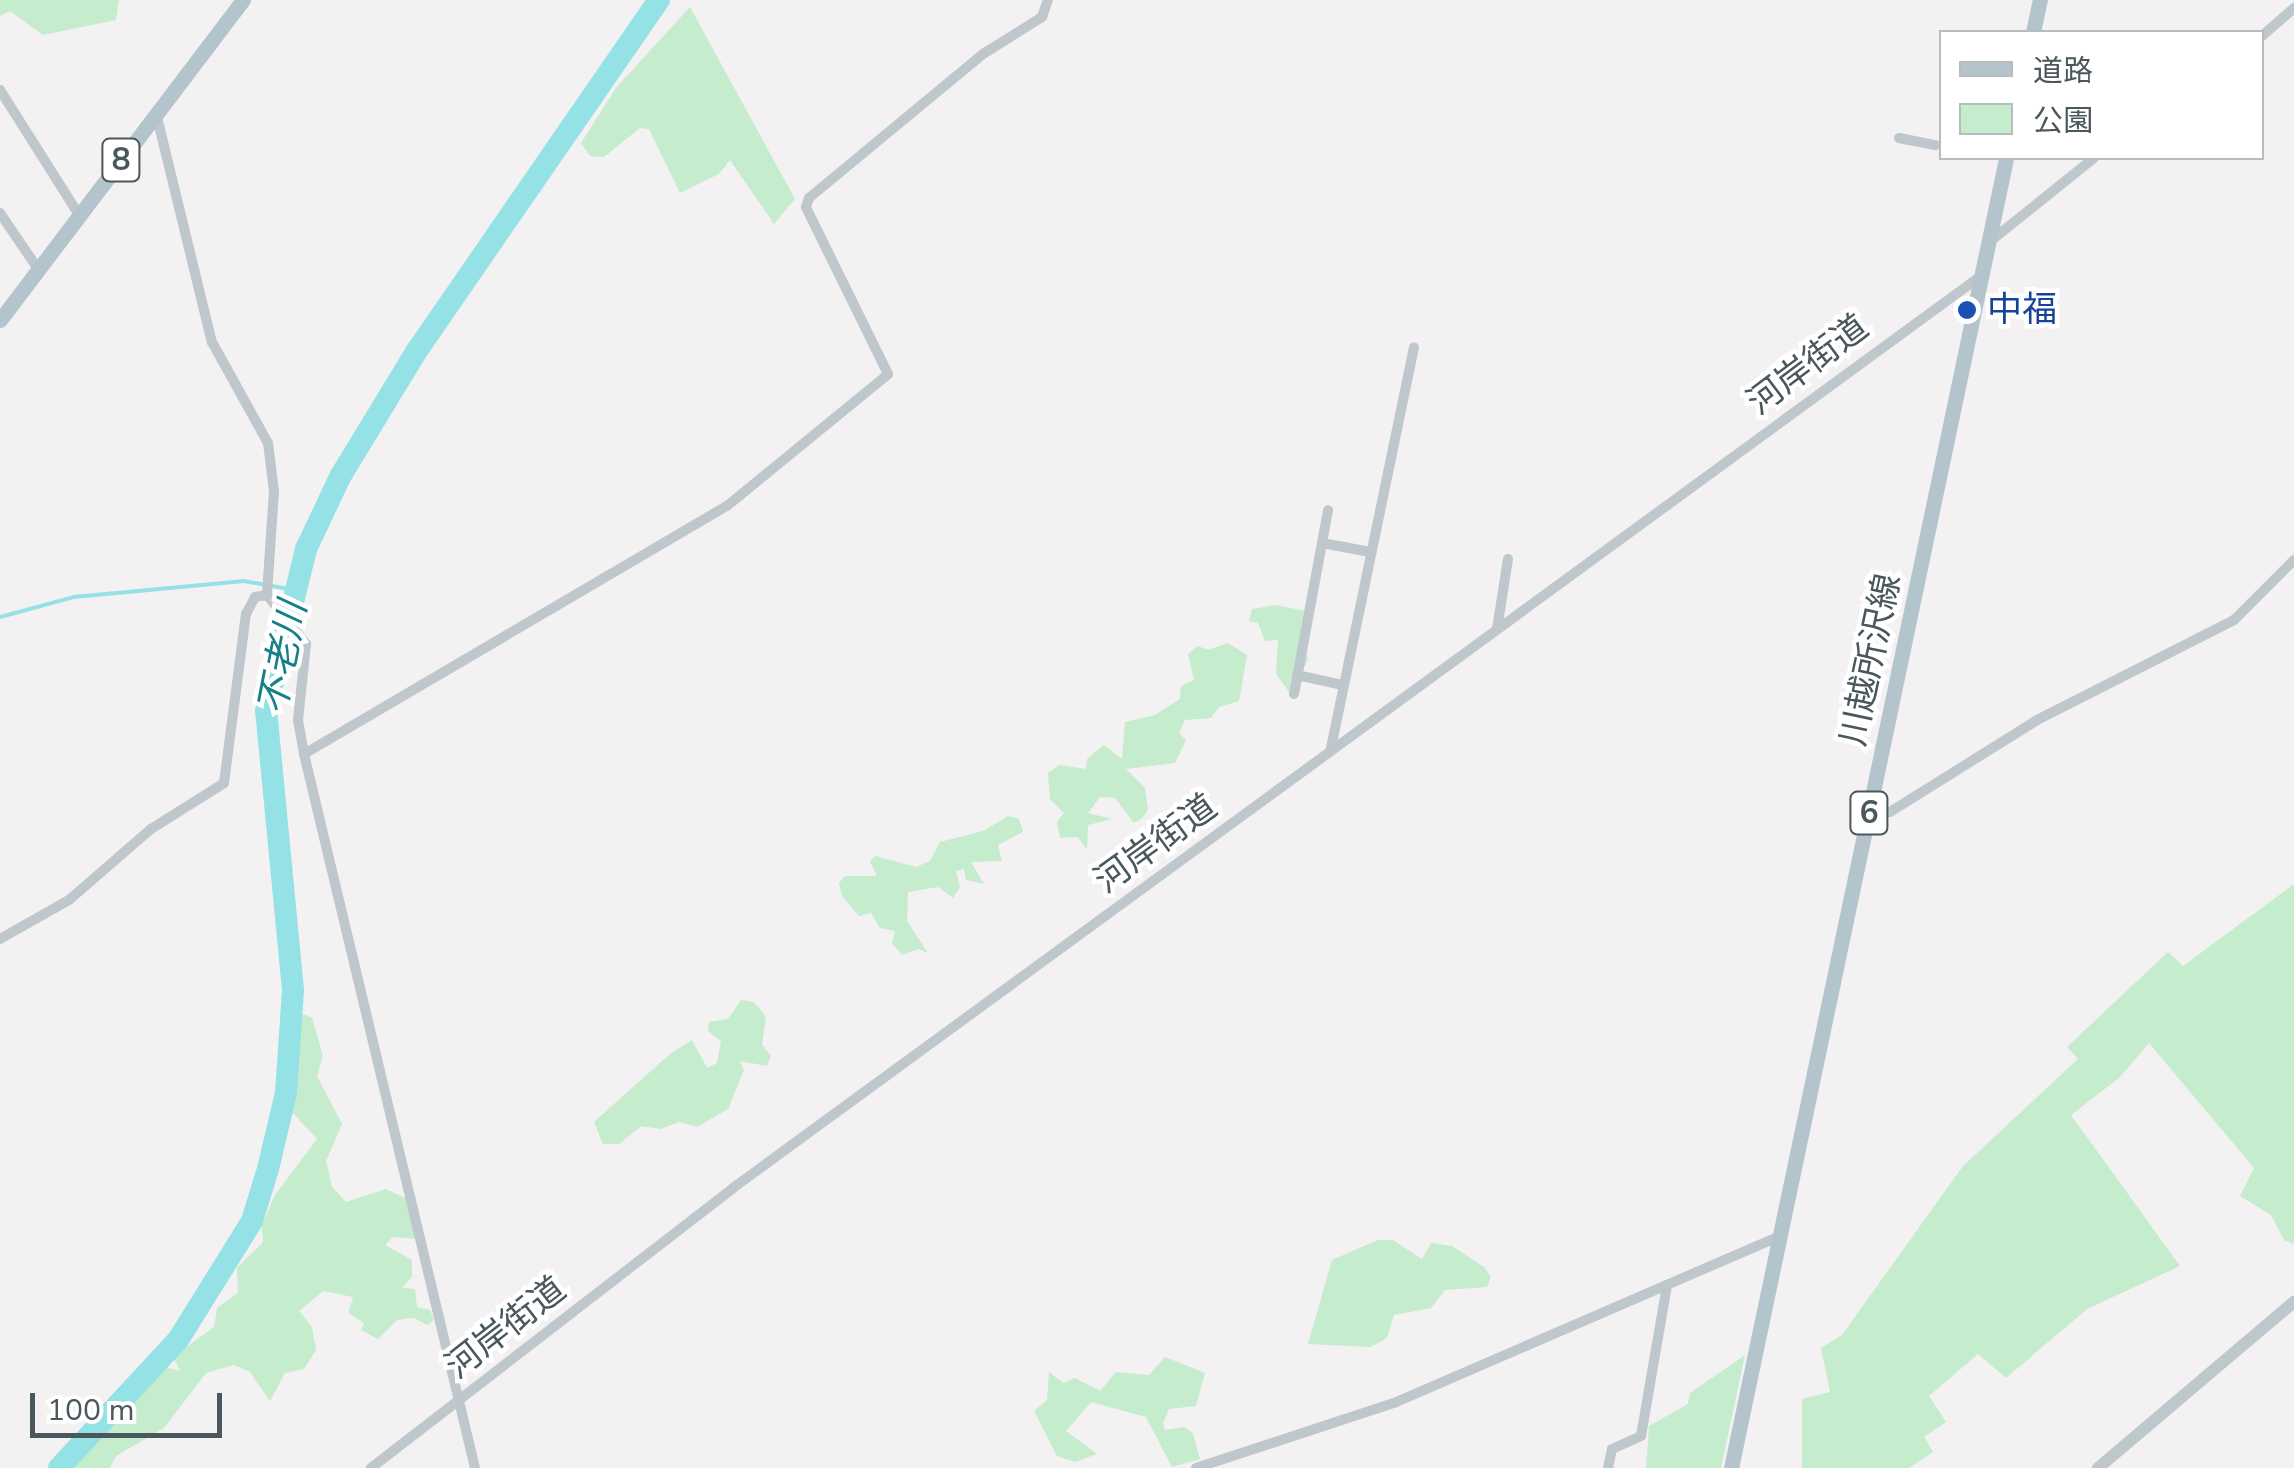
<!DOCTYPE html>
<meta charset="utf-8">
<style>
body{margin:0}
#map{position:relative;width:2294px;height:1468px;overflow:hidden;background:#f3f1f1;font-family:"Nunito Sans","Noto Sans JP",sans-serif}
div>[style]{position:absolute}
.green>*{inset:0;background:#c4eccd}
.stream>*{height:4px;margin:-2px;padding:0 2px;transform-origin:2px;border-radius:2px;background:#94e2e6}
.river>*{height:22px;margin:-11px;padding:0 11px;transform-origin:11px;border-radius:11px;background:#94e2e6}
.minor>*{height:10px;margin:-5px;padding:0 5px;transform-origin:5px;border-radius:5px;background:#bec7cc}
.tertiary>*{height:12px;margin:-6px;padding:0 6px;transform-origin:6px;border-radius:6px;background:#bec7cc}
.primary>*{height:15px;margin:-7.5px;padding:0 7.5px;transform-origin:7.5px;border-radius:7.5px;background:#b3c4cd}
.dots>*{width:28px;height:28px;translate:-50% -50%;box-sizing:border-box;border:5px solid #fff;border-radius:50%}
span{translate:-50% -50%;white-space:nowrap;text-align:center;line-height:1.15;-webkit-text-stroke:9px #fff;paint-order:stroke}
.shield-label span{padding:2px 8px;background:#fff;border:2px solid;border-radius:8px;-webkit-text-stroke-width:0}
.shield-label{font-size:32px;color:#4a575d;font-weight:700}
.transit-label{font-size:35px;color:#164399}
.left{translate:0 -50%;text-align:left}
.street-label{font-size:35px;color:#4a575d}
.water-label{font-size:38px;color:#177f85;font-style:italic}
.legend{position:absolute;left:1939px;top:30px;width:325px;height:130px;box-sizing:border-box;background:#fff;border:2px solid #b7bcbe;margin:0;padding:12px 18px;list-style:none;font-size:30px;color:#4a575d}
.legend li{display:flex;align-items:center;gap:20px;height:50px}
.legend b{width:50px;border:2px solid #b7bcbe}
.scale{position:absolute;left:30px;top:1393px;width:192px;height:45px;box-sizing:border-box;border:5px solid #4a575d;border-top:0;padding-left:12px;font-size:30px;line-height:35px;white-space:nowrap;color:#4a575d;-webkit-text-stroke:8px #fff;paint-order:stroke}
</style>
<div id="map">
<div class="green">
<i style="clip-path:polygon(0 0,119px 0,116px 20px,43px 35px,10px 11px,0 16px)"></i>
<i style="clip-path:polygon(690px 7px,795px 199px,774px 224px,730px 160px,719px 174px,680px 193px,649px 129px,640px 128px,604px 157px,590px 156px,581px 143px,616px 88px)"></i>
<i style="clip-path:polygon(1276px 605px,1306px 611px,1301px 626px,1308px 660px,1290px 693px,1276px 674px,1278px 640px,1265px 641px,1258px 623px,1249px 621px,1252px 609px)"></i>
<i style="clip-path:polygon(1228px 643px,1247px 655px,1239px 701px,1219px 707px,1211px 718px,1185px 720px,1179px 733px,1186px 740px,1175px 763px,1126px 769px,1145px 788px,1148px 810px,1141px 819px,1134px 823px,1115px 798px,1100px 797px,1088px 813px,1112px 819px,1088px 825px,1087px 849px,1077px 837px,1060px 838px,1057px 822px,1064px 813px,1050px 799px,1048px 773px,1059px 765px,1086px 769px,1087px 759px,1104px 745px,1122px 759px,1125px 722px,1155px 715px,1180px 699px,1181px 686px,1194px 680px,1188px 654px,1198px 646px,1208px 650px)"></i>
<i style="clip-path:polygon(1008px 816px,1019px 819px,1023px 832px,998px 845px,1002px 861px,971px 862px,984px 884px,966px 880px,964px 869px,956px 871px,960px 887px,953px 898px,938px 887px,908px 892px,907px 921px,928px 953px,918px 949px,902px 955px,892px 943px,895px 931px,880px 928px,871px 913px,859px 916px,842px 896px,839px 883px,845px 876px,877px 876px,870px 862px,875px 856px,916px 867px,930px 861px,940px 842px,983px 831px)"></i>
<i style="clip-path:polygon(2294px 884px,2294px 1244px,2284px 1240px,2271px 1215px,2240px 1196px,2254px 1168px,2149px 1043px,2119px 1078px,2071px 1115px,2180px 1266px,2087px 1309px,2006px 1378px,1978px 1354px,1929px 1396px,1946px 1422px,1924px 1437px,1933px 1452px,1909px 1468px,1802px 1468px,1802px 1399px,1830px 1392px,1821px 1348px,1842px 1335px,1963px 1166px,2078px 1059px,2067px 1047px,2168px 952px,2183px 966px)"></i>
<i style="clip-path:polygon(741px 1000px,754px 1002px,766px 1017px,762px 1045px,771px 1056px,767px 1066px,740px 1061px,744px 1070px,728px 1109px,697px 1127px,679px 1122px,661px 1129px,641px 1126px,619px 1144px,603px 1144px,594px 1122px,670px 1054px,692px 1040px,707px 1068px,717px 1063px,721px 1041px,708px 1031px,709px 1022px,728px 1019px)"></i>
<i style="clip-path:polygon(303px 1014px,312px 1018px,323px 1056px,317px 1076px,342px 1124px,326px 1161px,332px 1187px,346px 1202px,386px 1189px,405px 1198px,418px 1239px,393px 1237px,385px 1245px,412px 1260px,412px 1277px,402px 1288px,415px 1289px,417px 1307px,430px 1310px,434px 1320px,427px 1325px,414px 1318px,397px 1320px,378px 1339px,361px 1330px,364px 1323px,348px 1313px,353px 1297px,323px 1291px,299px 1311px,312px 1327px,316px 1350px,304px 1369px,285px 1373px,270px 1401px,249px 1371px,233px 1365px,206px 1373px,164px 1428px,116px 1456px,110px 1468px,68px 1468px,154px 1375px,165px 1367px,180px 1371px,173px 1357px,214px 1327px,217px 1308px,238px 1293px,237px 1268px,263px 1242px,262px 1225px,275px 1195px,317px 1139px,293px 1113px,297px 1091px,281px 1073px,292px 1055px,287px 1029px)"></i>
<i style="clip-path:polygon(1378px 1240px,1393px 1240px,1422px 1259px,1431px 1243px,1452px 1246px,1484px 1267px,1491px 1277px,1487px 1287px,1445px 1290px,1431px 1308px,1394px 1315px,1387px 1338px,1370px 1347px,1308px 1344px,1332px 1260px)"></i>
<i style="clip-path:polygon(1745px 1355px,1721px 1468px,1646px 1468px,1649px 1426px,1688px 1404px,1690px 1393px)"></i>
<i style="clip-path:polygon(1165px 1357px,1205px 1373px,1196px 1406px,1169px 1409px,1163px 1423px,1165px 1430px,1185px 1427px,1193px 1434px,1200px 1459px,1172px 1467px,1146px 1417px,1091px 1402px,1066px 1431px,1097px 1454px,1075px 1462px,1057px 1456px,1034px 1411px,1047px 1400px,1049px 1372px,1063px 1383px,1075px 1378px,1100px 1391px,1116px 1372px,1149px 1375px)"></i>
</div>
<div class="stream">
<i style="left:0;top:617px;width:77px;rotate:-15.1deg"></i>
<i style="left:74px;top:597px;width:171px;rotate:-5.4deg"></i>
<i style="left:244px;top:581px;width:51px;rotate:10.2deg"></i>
</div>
<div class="river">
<i style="left:59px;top:1468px;width:175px;rotate:-47.1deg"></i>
<i style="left:178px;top:1340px;width:140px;rotate:-58.1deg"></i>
<i style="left:252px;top:1221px;width:54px;rotate:-72.9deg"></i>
<i style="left:268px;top:1169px;width:78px;rotate:-76.7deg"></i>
<i style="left:286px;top:1093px;width:103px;rotate:-86.1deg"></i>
<i style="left:293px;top:990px;width:280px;rotate:-95.5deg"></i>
<i style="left:266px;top:711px;width:167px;rotate:-76.1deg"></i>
<i style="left:306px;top:549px;width:80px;rotate:-64.7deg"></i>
<i style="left:340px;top:477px;width:146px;rotate:-58.7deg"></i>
<i style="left:416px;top:352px;width:428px;rotate:-55.4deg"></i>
</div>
<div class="minor">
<i style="left:2262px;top:36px;width:43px;rotate:-41.2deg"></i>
<i style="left:0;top:90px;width:148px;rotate:57.7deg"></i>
<i style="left:156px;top:113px;width:236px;rotate:76.3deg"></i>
<i style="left:212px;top:342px;width:115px;rotate:61deg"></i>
<i style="left:268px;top:443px;width:48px;rotate:82.9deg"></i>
<i style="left:274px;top:491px;width:104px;rotate:93.9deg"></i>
<i style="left:267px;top:595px;width:63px;rotate:51.5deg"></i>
<i style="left:306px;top:644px;width:76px;rotate:96deg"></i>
<i style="left:298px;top:720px;width:35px;rotate:80deg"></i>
<i style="left:304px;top:754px;width:734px;rotate:76.53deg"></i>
<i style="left:1899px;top:138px;width:37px;rotate:11deg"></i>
<i style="left:0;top:213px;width:68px;rotate:55.8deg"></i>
<i style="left:1988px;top:243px;width:136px;rotate:-38.7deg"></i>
<i style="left:1322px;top:543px;width:49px;rotate:10.6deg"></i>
<i style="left:1497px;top:629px;width:71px;rotate:-81.1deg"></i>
<i style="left:1297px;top:675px;width:47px;rotate:12.3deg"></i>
<i style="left:1294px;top:694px;width:187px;rotate:-79.5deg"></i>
<i style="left:1331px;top:748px;width:409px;rotate:-78.3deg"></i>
<i style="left:304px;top:754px;width:490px;rotate:-30.4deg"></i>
<i style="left:727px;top:506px;width:208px;rotate:-39.3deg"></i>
<i style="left:888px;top:374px;width:186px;rotate:-116.2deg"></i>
<i style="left:806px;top:207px;width:9px;rotate:-72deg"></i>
<i style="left:809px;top:198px;width:226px;rotate:-39.6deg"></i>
<i style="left:983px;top:54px;width:70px;rotate:-32.1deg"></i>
<i style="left:1042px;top:17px;width:18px;rotate:-71deg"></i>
<i style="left:1868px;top:815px;width:22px;rotate:-8deg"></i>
<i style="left:1890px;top:812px;width:173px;rotate:-32deg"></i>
<i style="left:2037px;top:720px;width:221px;rotate:-26.9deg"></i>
<i style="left:2234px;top:620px;width:85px;rotate:-45deg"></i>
<i style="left:0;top:939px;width:79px;rotate:-29.5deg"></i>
<i style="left:69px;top:900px;width:108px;rotate:-40.9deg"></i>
<i style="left:151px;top:829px;width:86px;rotate:-32.2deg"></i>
<i style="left:224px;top:783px;width:170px;rotate:-82.6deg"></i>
<i style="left:246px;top:614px;width:19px;rotate:-62deg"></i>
<i style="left:255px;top:597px;width:12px;rotate:-9deg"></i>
<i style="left:371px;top:1468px;width:458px;rotate:-37.7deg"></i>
<i style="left:733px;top:1188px;width:1546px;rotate:-36.16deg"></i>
<i style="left:1196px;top:1468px;width:208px;rotate:-18.2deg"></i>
<i style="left:1394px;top:1403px;width:421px;rotate:-23.4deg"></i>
<i style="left:1608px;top:1468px;width:19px;rotate:-78deg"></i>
<i style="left:1612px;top:1449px;width:32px;rotate:-24deg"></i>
<i style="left:1641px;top:1436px;width:153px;rotate:-80.2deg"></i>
</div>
<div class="tertiary">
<i style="left:2098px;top:1468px;width:257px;rotate:-40.3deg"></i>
</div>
<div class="primary">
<i style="left:2033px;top:32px;width:33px;rotate:-78deg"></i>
<i style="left:0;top:320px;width:402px;rotate:-52.8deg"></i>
<i style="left:1731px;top:1468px;width:1339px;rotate:-78.14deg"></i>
</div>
<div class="dots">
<i style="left:1967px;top:310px;background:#1a4fb4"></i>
</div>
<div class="shield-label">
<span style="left:121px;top:160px">8</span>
<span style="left:1869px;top:813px">6</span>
</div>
<div class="transit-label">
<span class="left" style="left:1987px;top:310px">中福</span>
</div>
<div class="street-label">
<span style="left:1808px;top:365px;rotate:-37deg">河岸街道</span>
<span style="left:1871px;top:660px;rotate:-78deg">川越所沢線</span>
<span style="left:1156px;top:844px;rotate:-36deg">河岸街道</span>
<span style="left:506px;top:1328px;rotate:-38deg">河岸街道</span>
</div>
<div class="water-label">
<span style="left:283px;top:658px;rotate:-79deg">不老川</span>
</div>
<ul class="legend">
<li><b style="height:12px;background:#b3c4cd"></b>道路</li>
<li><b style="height:28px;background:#c4eccd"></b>公園</li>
</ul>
<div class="scale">100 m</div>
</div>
